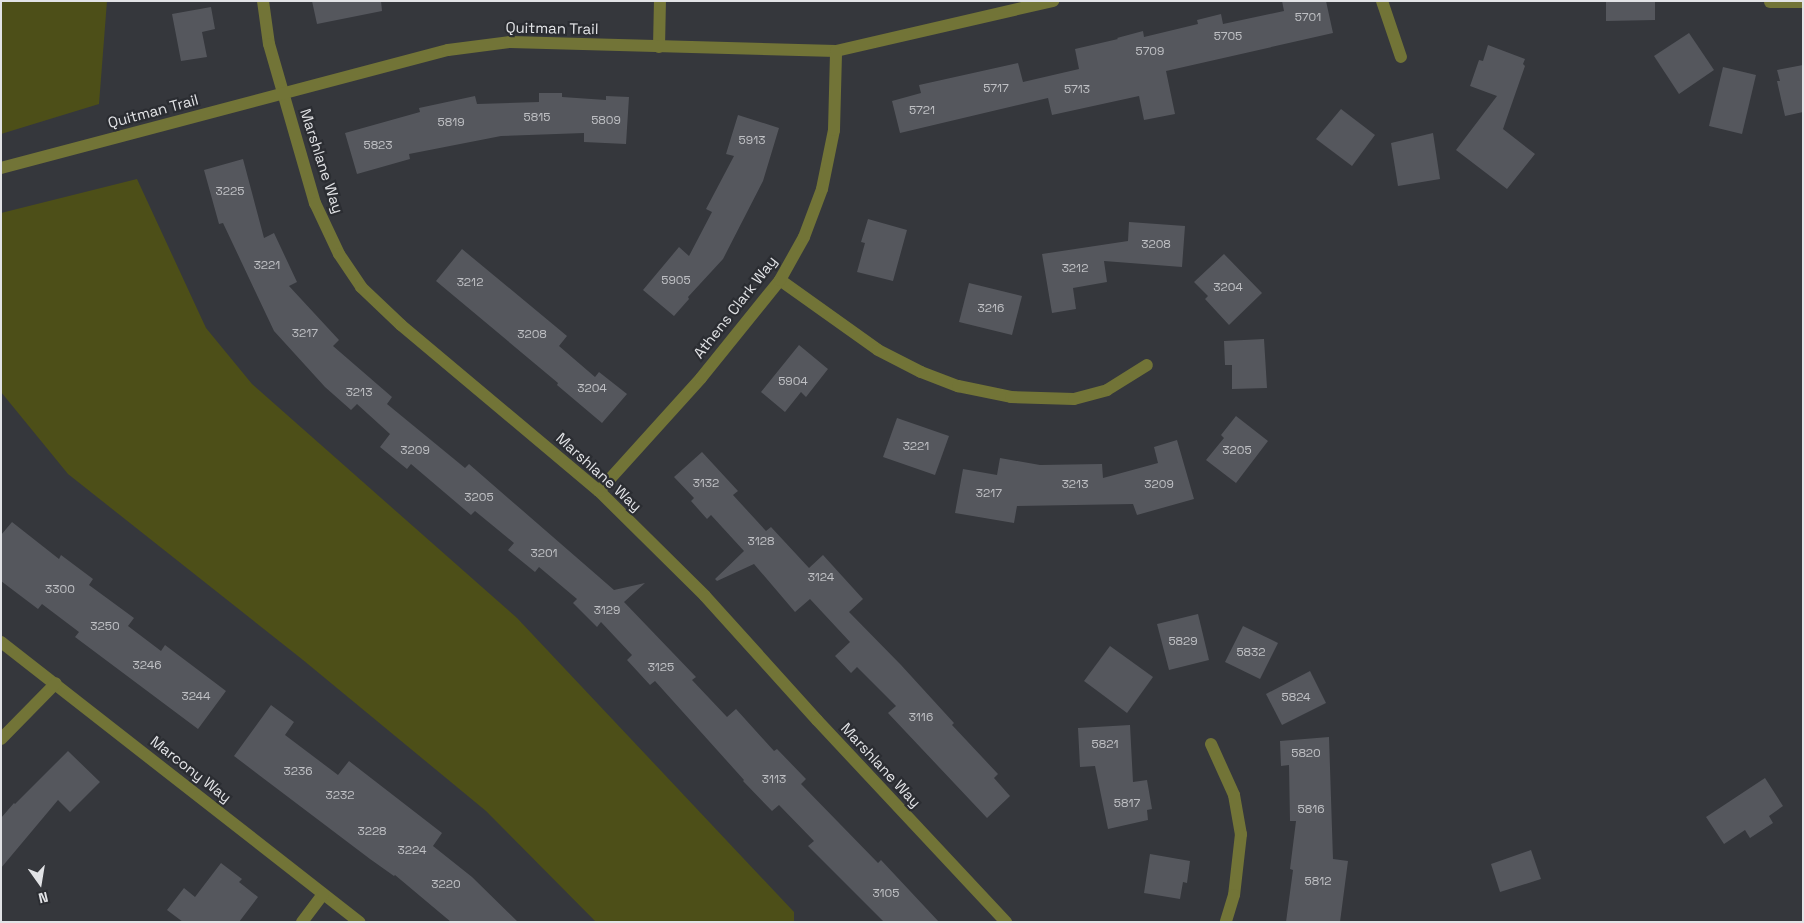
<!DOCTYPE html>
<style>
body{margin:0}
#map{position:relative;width:1804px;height:923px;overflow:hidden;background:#35373c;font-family:"Space Grotesk",sans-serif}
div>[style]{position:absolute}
.green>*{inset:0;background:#4d4f18}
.building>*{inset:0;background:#55575d}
.minor>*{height:12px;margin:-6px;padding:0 6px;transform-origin:6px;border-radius:6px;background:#727437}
span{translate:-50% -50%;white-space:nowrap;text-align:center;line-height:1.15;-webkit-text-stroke:4.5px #2b2d32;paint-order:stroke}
.number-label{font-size:12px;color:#bfc0c4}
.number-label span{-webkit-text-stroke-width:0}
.street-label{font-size:15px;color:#e2e3e6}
.frame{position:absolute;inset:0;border:2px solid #e2e3e6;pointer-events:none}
.north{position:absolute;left:15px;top:858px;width:50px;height:50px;-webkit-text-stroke:4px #2b2d32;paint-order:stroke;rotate:167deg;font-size:14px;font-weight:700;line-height:20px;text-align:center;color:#e2e3e6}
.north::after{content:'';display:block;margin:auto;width:18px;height:22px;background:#e2e3e6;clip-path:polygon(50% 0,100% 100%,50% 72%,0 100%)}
</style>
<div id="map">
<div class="green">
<i style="clip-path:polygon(1px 1px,107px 1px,99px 104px,1px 134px)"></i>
<i style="clip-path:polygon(137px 179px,206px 328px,252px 384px,517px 618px,794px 912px,794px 922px,596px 922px,486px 811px,303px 660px,68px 474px,1px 392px,1px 213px)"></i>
</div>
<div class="building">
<i style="clip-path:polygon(312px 1px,381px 1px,382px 11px,317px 24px)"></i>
<i style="clip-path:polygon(1282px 1px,1326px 1px,1333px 33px,1166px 71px,1175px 114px,1144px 120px,1139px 96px,1052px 115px,1048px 98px,900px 133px,892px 101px,921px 93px,919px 85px,1018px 63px,1023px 82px,1079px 69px,1075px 49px,1118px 39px,1117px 38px,1143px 31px,1144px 37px,1198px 24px,1197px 20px,1221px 14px,1223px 24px,1284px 11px)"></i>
<i style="clip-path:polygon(1606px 1px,1655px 1px,1655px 20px,1606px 21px)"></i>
<i style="clip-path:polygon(211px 7px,215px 29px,202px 32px,207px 57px,181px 61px,172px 14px)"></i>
<i style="clip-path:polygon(1689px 33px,1714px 70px,1679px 94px,1654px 56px)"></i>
<i style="clip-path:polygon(1488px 45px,1525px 59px,1523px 64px,1525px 66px,1503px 129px,1535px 154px,1507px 189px,1456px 150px,1497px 96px,1470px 86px,1479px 60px,1483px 61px)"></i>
<i style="clip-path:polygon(1803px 65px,1803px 112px,1785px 116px,1777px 81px,1780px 81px,1777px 70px)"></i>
<i style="clip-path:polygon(1723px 67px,1756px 75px,1742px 134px,1709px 126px)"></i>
<i style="clip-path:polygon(539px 93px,562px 93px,562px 97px,606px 100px,606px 96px,629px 97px,626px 144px,584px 142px,584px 133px,501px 136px,409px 154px,410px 159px,357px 174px,345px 133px,420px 112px,419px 108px,475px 96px,477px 104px,539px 102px)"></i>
<i style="clip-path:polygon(1341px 109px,1375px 135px,1352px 166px,1316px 139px)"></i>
<i style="clip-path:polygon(738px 115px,779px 128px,763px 181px,723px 259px,688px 297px,689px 299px,674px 316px,643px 290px,679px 247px,689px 256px,712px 212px,706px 209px,734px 156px,726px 154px)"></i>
<i style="clip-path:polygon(1433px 133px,1440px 179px,1398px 186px,1391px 143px)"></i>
<i style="clip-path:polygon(243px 159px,264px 238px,274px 233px,297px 282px,289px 286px,339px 340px,333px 346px,392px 397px,387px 404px,465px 468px,469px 464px,614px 590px,645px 583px,624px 602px,696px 677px,692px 680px,727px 717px,736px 709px,774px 751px,777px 749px,806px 779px,801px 784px,878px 863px,881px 860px,939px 922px,884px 922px,808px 846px,814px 841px,779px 805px,772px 811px,743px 781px,744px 780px,655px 681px,650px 685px,627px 660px,632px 655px,601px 622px,597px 627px,573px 603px,577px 599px,539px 567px,535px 572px,508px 550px,514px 543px,475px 511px,471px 515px,411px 464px,407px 469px,380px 447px,390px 434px,357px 404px,351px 410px,325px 387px,274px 331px,223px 223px,219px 224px,204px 170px)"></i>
<i style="clip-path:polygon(868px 219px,907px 230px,893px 281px,857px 272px,865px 243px,861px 242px)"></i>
<i style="clip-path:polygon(1129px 222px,1185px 226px,1182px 267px,1104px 261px,1107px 282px,1073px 288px,1076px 309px,1052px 313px,1042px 254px,1128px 241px)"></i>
<i style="clip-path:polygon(462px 249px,567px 336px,559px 346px,595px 377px,599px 372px,627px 394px,602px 423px,557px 385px,558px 383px,436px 281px)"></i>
<i style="clip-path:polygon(1224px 254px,1262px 293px,1229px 325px,1205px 299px,1208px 296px,1194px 282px)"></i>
<i style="clip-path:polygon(969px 283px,1022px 296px,1012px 335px,959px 322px)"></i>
<i style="clip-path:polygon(1264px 339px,1267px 388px,1232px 389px,1232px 365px,1225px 365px,1224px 341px)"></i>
<i style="clip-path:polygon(799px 345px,828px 369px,806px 397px,801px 392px,785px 412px,761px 392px)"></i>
<i style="clip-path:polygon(1236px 416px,1268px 441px,1236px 483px,1206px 460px,1224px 438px,1221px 435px)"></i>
<i style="clip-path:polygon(897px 418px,949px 436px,935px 475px,883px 457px)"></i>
<i style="clip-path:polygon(1177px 440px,1194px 499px,1137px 515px,1133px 504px,1017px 506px,1014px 523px,955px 513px,963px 469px,997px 475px,1000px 458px,1040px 465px,1102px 464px,1103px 478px,1158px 463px,1154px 447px)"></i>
<i style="clip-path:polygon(702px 452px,738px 491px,733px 495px,766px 531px,771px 527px,809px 568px,823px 555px,863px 599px,849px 612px,901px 665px,954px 723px,952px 725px,998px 774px,994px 778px,1010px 796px,987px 818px,888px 713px,896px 706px,857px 667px,851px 673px,835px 656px,850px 642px,810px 599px,795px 612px,754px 564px,717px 581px,715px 579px,744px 551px,711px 515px,707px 519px,691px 501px,694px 498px,674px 477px)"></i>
<i style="clip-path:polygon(12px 522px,59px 559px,61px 555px,93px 579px,89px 585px,134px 618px,128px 626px,161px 651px,165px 645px,226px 691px,198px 729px,75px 637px,79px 632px,42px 604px,38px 609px,1px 581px,1px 535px)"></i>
<i style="clip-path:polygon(1198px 614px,1209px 660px,1169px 670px,1157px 624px)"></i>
<i style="clip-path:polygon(1243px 626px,1278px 643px,1260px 679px,1225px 662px)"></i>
<i style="clip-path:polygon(1110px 646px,1153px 677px,1127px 713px,1084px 681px)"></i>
<i style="clip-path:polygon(1310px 671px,1326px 703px,1282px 725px,1266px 694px)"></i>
<i style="clip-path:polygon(271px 705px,294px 722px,285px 735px,338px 775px,349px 761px,442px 833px,433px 846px,472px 877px,518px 922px,451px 922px,395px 875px,394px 876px,370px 859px,234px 756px)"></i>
<i style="clip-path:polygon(1130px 725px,1133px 782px,1147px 780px,1152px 809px,1147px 810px,1148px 820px,1108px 829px,1095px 766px,1080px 767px,1078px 728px)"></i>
<i style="clip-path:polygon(1329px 737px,1333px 859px,1348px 861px,1340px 922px,1286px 922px,1293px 870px,1290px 869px,1296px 821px,1290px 821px,1289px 765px,1281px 766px,1280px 741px)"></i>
<i style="clip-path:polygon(68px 751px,100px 782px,70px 812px,58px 800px,1px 868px,1px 818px,14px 803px,15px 804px)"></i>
<i style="clip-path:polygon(1765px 778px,1783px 806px,1769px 816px,1773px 823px,1750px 838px,1745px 830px,1724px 844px,1706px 817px)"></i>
<i style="clip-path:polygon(1531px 850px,1541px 879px,1500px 892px,1491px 864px)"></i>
<i style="clip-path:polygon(1150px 854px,1190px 861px,1187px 883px,1183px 882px,1180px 899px,1144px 893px)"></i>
<i style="clip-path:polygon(221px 863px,242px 879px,239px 882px,258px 897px,239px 922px,183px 922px,167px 910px,184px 888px,195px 897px)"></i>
</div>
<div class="minor">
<i style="left:263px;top:1px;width:43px;rotate:82.1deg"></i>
<i style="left:269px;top:44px;width:166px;rotate:73.9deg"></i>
<i style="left:315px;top:203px;width:56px;rotate:64.8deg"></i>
<i style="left:339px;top:254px;width:40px;rotate:56deg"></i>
<i style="left:361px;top:287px;width:55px;rotate:43.5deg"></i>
<i style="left:401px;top:325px;width:258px;rotate:40deg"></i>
<i style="left:599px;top:491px;width:149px;rotate:44.7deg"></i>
<i style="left:705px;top:596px;width:167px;rotate:47.9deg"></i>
<i style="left:817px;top:720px;width:277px;rotate:46.9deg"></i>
<i style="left:1382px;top:1px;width:59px;rotate:71.3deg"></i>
<i style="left:1770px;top:2px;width:33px"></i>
<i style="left:659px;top:47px;width:46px;rotate:-88.8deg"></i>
<i style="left:1px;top:168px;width:462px;rotate:-14.8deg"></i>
<i style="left:448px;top:50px;width:63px;rotate:-7.4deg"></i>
<i style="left:510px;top:42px;width:326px;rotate:1.6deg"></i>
<i style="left:836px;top:51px;width:223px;rotate:-13deg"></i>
<i style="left:780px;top:280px;width:120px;rotate:35.5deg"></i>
<i style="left:878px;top:350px;width:48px;rotate:27.1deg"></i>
<i style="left:921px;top:372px;width:40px;rotate:21deg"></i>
<i style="left:958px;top:386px;width:54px;rotate:11.7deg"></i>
<i style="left:1011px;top:397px;width:63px;rotate:1.8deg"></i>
<i style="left:1074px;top:399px;width:34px;rotate:-15deg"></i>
<i style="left:1107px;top:390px;width:47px;rotate:-32deg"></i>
<i style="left:599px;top:491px;width:152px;rotate:-47.9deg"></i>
<i style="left:701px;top:378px;width:126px;rotate:-51.1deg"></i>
<i style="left:780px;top:280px;width:49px;rotate:-60.8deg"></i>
<i style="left:804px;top:237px;width:51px;rotate:-69.4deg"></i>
<i style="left:822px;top:189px;width:60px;rotate:-78.5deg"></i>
<i style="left:834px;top:130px;width:79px;rotate:-88.5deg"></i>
<i style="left:1px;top:642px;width:455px;rotate:38deg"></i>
<i style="left:1px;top:739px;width:78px;rotate:-45.5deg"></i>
<i style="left:1211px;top:744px;width:56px;rotate:65.7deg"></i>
<i style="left:1234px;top:795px;width:40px;rotate:80deg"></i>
<i style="left:1241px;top:834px;width:61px;rotate:96.5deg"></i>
<i style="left:1234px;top:895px;width:28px;rotate:107deg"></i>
<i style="left:302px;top:922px;width:35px;rotate:-53deg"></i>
</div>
<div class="number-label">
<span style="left:1308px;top:18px">5701</span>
<span style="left:1228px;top:37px">5705</span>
<span style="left:1150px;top:52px">5709</span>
<span style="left:996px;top:89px">5717</span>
<span style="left:1077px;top:90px">5713</span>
<span style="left:922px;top:111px">5721</span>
<span style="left:537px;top:118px">5815</span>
<span style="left:606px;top:121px">5809</span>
<span style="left:451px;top:123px">5819</span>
<span style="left:752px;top:141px">5913</span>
<span style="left:378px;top:146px">5823</span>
<span style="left:230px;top:192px">3225</span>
<span style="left:1156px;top:245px">3208</span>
<span style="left:267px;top:266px">3221</span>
<span style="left:1075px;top:269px">3212</span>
<span style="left:676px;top:281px">5905</span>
<span style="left:470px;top:283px">3212</span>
<span style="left:1228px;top:288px">3204</span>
<span style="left:991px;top:309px">3216</span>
<span style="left:305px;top:334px">3217</span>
<span style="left:532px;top:335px">3208</span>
<span style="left:793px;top:382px">5904</span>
<span style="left:592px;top:389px">3204</span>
<span style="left:359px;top:393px">3213</span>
<span style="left:916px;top:447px">3221</span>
<span style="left:415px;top:451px">3209</span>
<span style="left:1237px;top:451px">3205</span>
<span style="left:706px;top:484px">3132</span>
<span style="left:1075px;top:485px">3213</span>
<span style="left:1159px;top:485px">3209</span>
<span style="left:989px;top:494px">3217</span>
<span style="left:479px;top:498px">3205</span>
<span style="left:761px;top:542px">3128</span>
<span style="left:544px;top:554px">3201</span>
<span style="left:821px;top:578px">3124</span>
<span style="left:60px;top:590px">3300</span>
<span style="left:607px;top:611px">3129</span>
<span style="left:105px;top:627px">3250</span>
<span style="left:1183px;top:642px">5829</span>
<span style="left:1251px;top:653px">5832</span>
<span style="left:147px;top:666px">3246</span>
<span style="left:661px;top:668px">3125</span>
<span style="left:196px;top:697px">3244</span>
<span style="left:1296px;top:698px">5824</span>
<span style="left:921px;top:718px">3116</span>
<span style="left:1105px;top:745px">5821</span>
<span style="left:1306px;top:754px">5820</span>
<span style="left:298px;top:772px">3236</span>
<span style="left:774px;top:780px">3113</span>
<span style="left:340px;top:796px">3232</span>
<span style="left:1127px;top:804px">5817</span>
<span style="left:1311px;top:810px">5816</span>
<span style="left:372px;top:832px">3228</span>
<span style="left:412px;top:851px">3224</span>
<span style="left:1318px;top:882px">5812</span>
<span style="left:446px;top:885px">3220</span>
<span style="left:886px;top:894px">3105</span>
</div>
<div class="street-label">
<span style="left:552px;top:28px;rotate:1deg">Quitman Trail</span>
<span style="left:153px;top:111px;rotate:-15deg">Quitman Trail</span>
<span style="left:322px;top:161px;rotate:72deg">Marshlane Way</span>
<span style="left:735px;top:307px;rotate:-52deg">Athens Clark Way</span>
<span style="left:599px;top:472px;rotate:42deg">Marshlane Way</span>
<span style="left:881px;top:765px;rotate:47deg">Marshlane Way</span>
<span style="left:191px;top:769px;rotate:38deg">Marcony Way</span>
</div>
<div class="frame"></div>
<div class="north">N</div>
</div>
